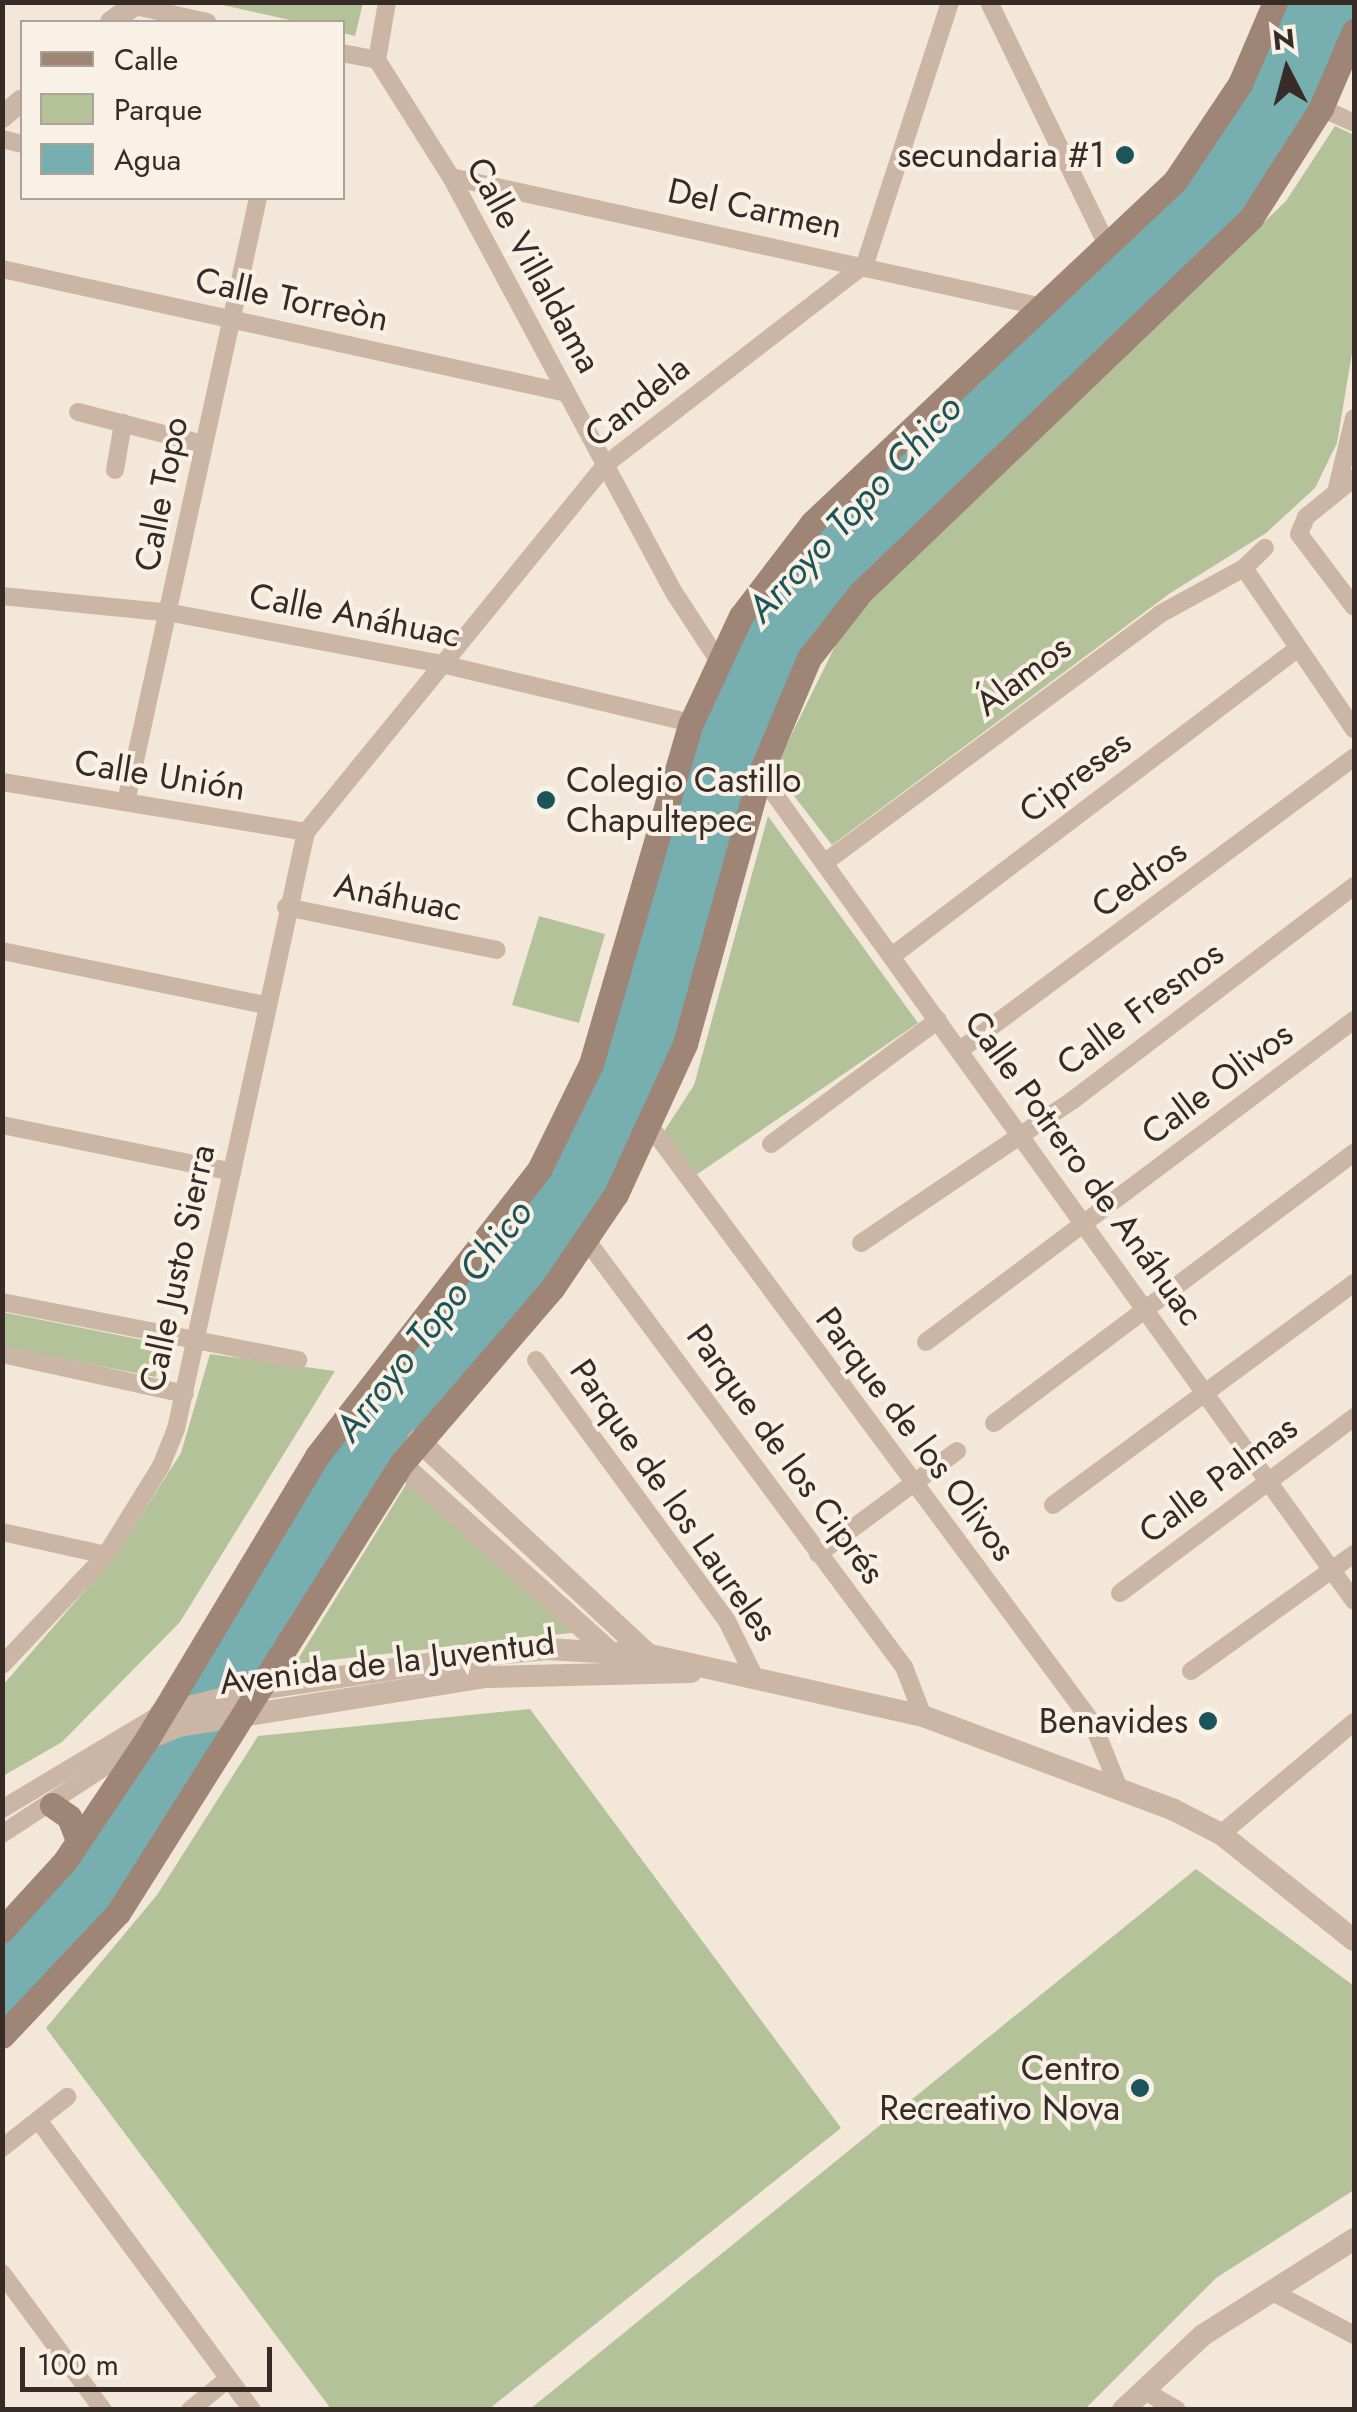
<!DOCTYPE html>
<meta charset="utf-8">
<style>
body{margin:0}
#map{position:relative;width:1357px;height:2412px;overflow:hidden;background:#f2e7d9;font-family:Jost,sans-serif}
div>[style]{position:absolute}
.green>*{inset:0;background:#b4c299}
.water>*{inset:0;background:#77aeb0}
.minor>*{height:18px;margin:-9px;padding:0 9px;transform-origin:9px;border-radius:9px;background:#cbb6a5}
.tertiary>*{height:22px;margin:-11px;padding:0 11px;transform-origin:11px;border-radius:11px;background:#cbb6a5}
.secondary>*{height:25px;margin:-12.5px;padding:0 12.5px;transform-origin:12.5px;border-radius:12.5px;background:#9e8576}
.dots>*{width:28px;height:28px;translate:-50% -50%;box-sizing:border-box;border:5px solid #faf1e6;border-radius:50%}
span{translate:-50% -50%;white-space:nowrap;text-align:center;line-height:1.15;-webkit-text-stroke:8px #faf1e6;paint-order:stroke}
.poi-label{font-size:35px;color:#362b26}
.right{translate:-100% -50%;text-align:right}
.left{translate:0 -50%;text-align:left}
.street-label{font-size:35px;color:#362b26}
.water-label{font-size:38px;color:#1b5459;font-style:italic}
.frame{position:absolute;inset:0;border:5px solid #362b26;pointer-events:none}
.legend{position:absolute;left:20px;top:20px;width:325px;height:180px;box-sizing:border-box;background:#faf1e6;border:2px solid #aca299;margin:0;padding:12px 18px;list-style:none;font-size:30px;color:#362b26}
.legend li{display:flex;align-items:center;gap:20px;height:50px}
.legend b{width:50px;border:2px solid #aca299}
.north{position:absolute;left:1237px;top:20px;width:100px;height:100px;-webkit-text-stroke:8px #faf1e6;paint-order:stroke;rotate:354deg;font-size:28px;font-weight:700;line-height:40px;text-align:center;color:#362b26}
.north::after{content:'';display:block;margin:auto;width:35px;height:45px;background:#362b26;clip-path:polygon(50% 0,100% 100%,50% 72%,0 100%)}
.scale{position:absolute;left:20px;top:2347px;width:252px;height:45px;box-sizing:border-box;border:5px solid #362b26;border-top:0;padding-left:12px;font-size:30px;line-height:35px;white-space:nowrap;color:#362b26;-webkit-text-stroke:8px #faf1e6;paint-order:stroke}
</style>
<div id="map">
<div class="green">
<i style="clip-path:polygon(214px 3px,363px 3px,355px 36px,343px 33px,342px 22px,299px 22px)"></i>
<i style="clip-path:polygon(1335px 126px,1354px 135px,1354px 341px,1337px 443px,1315px 488px,1266px 533px,1169px 594px,832px 845px,774px 770px,845px 626px,1286px 201px)"></i>
<i style="clip-path:polygon(768px 816px,918px 1023px,696px 1175px,663px 1133px,694px 1085px)"></i>
<i style="clip-path:polygon(539px 916px,605px 934px,579px 1023px,512px 1005px)"></i>
<i style="clip-path:polygon(2px 1312px,163px 1344px,156px 1377px,3px 1347px)"></i>
<i style="clip-path:polygon(210px 1354px,335px 1371px,180px 1622px,62px 1742px,3px 1776px,3px 1685px,115px 1556px,181px 1453px)"></i>
<i style="clip-path:polygon(410px 1478px,580px 1632px,295px 1664px)"></i>
<i style="clip-path:polygon(530px 1709px,841px 2128px,489px 2409px,331px 2409px,46px 2028px,157px 1895px,258px 1736px)"></i>
<i style="clip-path:polygon(1196px 1869px,1354px 1986px,1354px 2190px,1216px 2278px,1085px 2409px,530px 2409px)"></i>
</div>
<div class="water">
<i style="clip-path:polygon(1275px 3px,1354px 3px,1354px 31px,1286px 171px,809px 658px,702px 982px,616px 1194px,418px 1440px,167px 1840px,3px 2036px,2px 1930px,36px 1894px,210px 1624px,566px 1119px,668px 802px,765px 580px,1175px 181px)"></i>
</div>
<div class="minor">
<i style="left:387px;top:2px;width:59px;rotate:99.8deg"></i>
<i style="left:377px;top:60px;width:138px;rotate:57.7deg"></i>
<i style="left:451px;top:177px;width:473px;rotate:61.8deg"></i>
<i style="left:675px;top:594px;width:79px;rotate:56.9deg"></i>
<i style="left:989px;top:2px;width:270px;rotate:64.1deg"></i>
<i style="left:135px;top:6px;width:74px;rotate:12.5deg"></i>
<i style="left:342px;top:53px;width:36px;rotate:11deg"></i>
<i style="left:1321px;top:108px;width:36px;rotate:24deg"></i>
<i style="left:2px;top:139px;width:21px;rotate:14deg"></i>
<i style="left:451px;top:177px;width:606px;rotate:12.39deg"></i>
<i style="left:2px;top:269px;width:578px;rotate:12.38deg"></i>
<i style="left:78px;top:412px;width:129px;rotate:14.4deg"></i>
<i style="left:115px;top:470px;width:48px;rotate:-80.3deg"></i>
<i style="left:1354px;top:478px;width:62px;rotate:140.9deg"></i>
<i style="left:1306px;top:517px;width:18px;rotate:112deg"></i>
<i style="left:1299px;top:534px;width:91px;rotate:53deg"></i>
<i style="left:1336px;top:492px;width:76px;rotate:-76.3deg"></i>
<i style="left:1244px;top:568px;width:195px;rotate:55.7deg"></i>
<i style="left:2px;top:596px;width:171px;rotate:5.7deg"></i>
<i style="left:172px;top:613px;width:279px;rotate:10.7deg"></i>
<i style="left:446px;top:665px;width:252px;rotate:13.3deg"></i>
<i style="left:760px;top:774px;width:1018px;rotate:54.31deg"></i>
<i style="left:2px;top:782px;width:308px;rotate:9.3deg"></i>
<i style="left:126px;top:802px;width:618px;rotate:-77.67deg"></i>
<i style="left:824px;top:863px;width:418px;rotate:-36.5deg"></i>
<i style="left:1160px;top:614px;width:96px;rotate:-28.7deg"></i>
<i style="left:1244px;top:568px;width:29px;rotate:-44deg"></i>
<i style="left:286px;top:907px;width:215px;rotate:11.5deg"></i>
<i style="left:2px;top:951px;width:268px;rotate:11.6deg"></i>
<i style="left:892px;top:956px;width:508px;rotate:-37.16deg"></i>
<i style="left:960px;top:1050px;width:491px;rotate:-36.6deg"></i>
<i style="left:2px;top:1125px;width:235px;rotate:11.5deg"></i>
<i style="left:650px;top:1126px;width:742px;rotate:53.44deg"></i>
<i style="left:1092px;top:1722px;width:71px;rotate:67.8deg"></i>
<i style="left:771px;top:1144px;width:208px;rotate:-36.6deg"></i>
<i style="left:585px;top:1238px;width:535px;rotate:53.37deg"></i>
<i style="left:904px;top:1667px;width:53px;rotate:68.8deg"></i>
<i style="left:861px;top:1243px;width:256px;rotate:-34deg"></i>
<i style="left:1073px;top:1100px;width:353px;rotate:-37.3deg"></i>
<i style="left:2px;top:1302px;width:302px;rotate:11.1deg"></i>
<i style="left:926px;top:1342px;width:536px;rotate:-36.96deg"></i>
<i style="left:2px;top:1354px;width:187px;rotate:12.3deg"></i>
<i style="left:536px;top:1360px;width:323px;rotate:53.8deg"></i>
<i style="left:727px;top:1621px;width:66px;rotate:63.8deg"></i>
<i style="left:994px;top:1423px;width:450px;rotate:-36.9deg"></i>
<i style="left:1053px;top:1505px;width:374px;rotate:-36.4deg"></i>
<i style="left:2px;top:1532px;width:107px;rotate:12.5deg"></i>
<i style="left:818px;top:1554px;width:173px;rotate:-36.5deg"></i>
<i style="left:1120px;top:1593px;width:293px;rotate:-36.9deg"></i>
<i style="left:2px;top:1665px;width:151px;rotate:-46.6deg"></i>
<i style="left:106px;top:1555px;width:105px;rotate:-58.3deg"></i>
<i style="left:161px;top:1466px;width:40px;rotate:-68deg"></i>
<i style="left:176px;top:1429px;width:611px;rotate:-77.72deg"></i>
<i style="left:306px;top:832px;width:473px;rotate:-50.8deg"></i>
<i style="left:605px;top:465px;width:329px;rotate:-37.7deg"></i>
<i style="left:865px;top:264px;width:275px;rotate:-72deg"></i>
<i style="left:1191px;top:1671px;width:201px;rotate:-35.7deg"></i>
<i style="left:2px;top:1809px;width:183px;rotate:-30.9deg"></i>
<i style="left:2px;top:1834px;width:159px;rotate:-33.2deg"></i>
<i style="left:1221px;top:1834px;width:174px;rotate:-40.1deg"></i>
<i style="left:39px;top:2121px;width:359px;rotate:53.6deg"></i>
<i style="left:2px;top:2148px;width:83px;rotate:-38.1deg"></i>
<i style="left:2px;top:2273px;width:170px;rotate:53.6deg"></i>
<i style="left:1271px;top:2291px;width:94px;rotate:27.9deg"></i>
<i style="left:1143px;top:2390px;width:39px;rotate:30deg"></i>
<i style="left:190px;top:2410px;width:49px;rotate:-39.2deg"></i>
</div>
<div class="tertiary">
<i style="left:111px;top:22px;width:34px;rotate:-36deg"></i>
<i style="left:2px;top:117px;width:26px;rotate:-40deg"></i>
<i style="left:418px;top:1440px;width:318px;rotate:43deg"></i>
<i style="left:401px;top:1464px;width:280px;rotate:42deg"></i>
<i style="left:160px;top:1714px;width:108px;rotate:-13.9deg"></i>
<i style="left:265px;top:1688px;width:232px;rotate:-8.4deg"></i>
<i style="left:494px;top:1654px;width:53px;rotate:-5.4deg"></i>
<i style="left:547px;top:1649px;width:103px;rotate:3.3deg"></i>
<i style="left:650px;top:1655px;width:280px;rotate:12.6deg"></i>
<i style="left:923px;top:1716px;width:268px;rotate:20.5deg"></i>
<i style="left:1174px;top:1810px;width:53px;rotate:27.1deg"></i>
<i style="left:1221px;top:1834px;width:170px;rotate:38.6deg"></i>
<i style="left:147px;top:1739px;width:35px;rotate:-22deg"></i>
<i style="left:179px;top:1726px;width:311px;rotate:-9.1deg"></i>
<i style="left:486px;top:1677px;width:205px;rotate:-1.4deg"></i>
<i style="left:1123px;top:2410px;width:110px;rotate:-43.2deg"></i>
<i style="left:1203px;top:2335px;width:179px;rotate:-32.4deg"></i>
</div>
<div class="secondary">
<i style="left:52px;top:1805px;width:21px;rotate:35deg"></i>
<i style="left:69px;top:1817px;width:26px;rotate:69deg"></i>
<i style="left:2px;top:1930px;width:93px;rotate:-47.6deg"></i>
<i style="left:65px;top:1861px;width:147px;rotate:-56.1deg"></i>
<i style="left:147px;top:1739px;width:330px;rotate:-59deg"></i>
<i style="left:317px;top:1456px;width:362px;rotate:-52.2deg"></i>
<i style="left:539px;top:1170px;width:118px;rotate:-63.9deg"></i>
<i style="left:591px;top:1064px;width:355px;rotate:-73.7deg"></i>
<i style="left:691px;top:723px;width:118px;rotate:-65deg"></i>
<i style="left:741px;top:616px;width:117px;rotate:-52.6deg"></i>
<i style="left:812px;top:523px;width:499px;rotate:-43.3deg"></i>
<i style="left:1175px;top:181px;width:117px;rotate:-56.2deg"></i>
<i style="left:1240px;top:84px;width:89px;rotate:-66.9deg"></i>
<i style="left:2px;top:2036px;width:169px;rotate:-46.7deg"></i>
<i style="left:118px;top:1913px;width:531px;rotate:-57.78deg"></i>
<i style="left:401px;top:1464px;width:233px;rotate:-49.3deg"></i>
<i style="left:553px;top:1287px;width:112px;rotate:-55.9deg"></i>
<i style="left:616px;top:1194px;width:165px;rotate:-65.3deg"></i>
<i style="left:685px;top:1044px;width:280px;rotate:-74.5deg"></i>
<i style="left:760px;top:774px;width:126px;rotate:-67.1deg"></i>
<i style="left:809px;top:658px;width:83px;rotate:-51.9deg"></i>
<i style="left:860px;top:593px;width:542px;rotate:-43.8deg"></i>
<i style="left:1251px;top:218px;width:130px;rotate:-57.5deg"></i>
<i style="left:1321px;top:108px;width:84px;rotate:-66.8deg"></i>
</div>
<div class="dots">
<i style="left:1125px;top:155px;background:#1b5459"></i>
<i style="left:546px;top:800px;background:#1b5459"></i>
<i style="left:1208px;top:1721px;background:#1b5459"></i>
<i style="left:1140px;top:2088px;background:#1b5459"></i>
</div>
<div class="poi-label">
<span class="right" style="left:1105px;top:155px">secundaria #1</span>
<span class="left" style="left:566px;top:800px">Colegio Castillo<br>Chapultepec</span>
<span class="right" style="left:1188px;top:1721px">Benavides</span>
<span class="right" style="left:1120px;top:2088px">Centro<br>Recreativo Nova</span>
</div>
<div class="street-label">
<span style="left:755px;top:208px;rotate:12deg">Del Carmen</span>
<span style="left:534px;top:265px;rotate:61deg">Calle Villaldama</span>
<span style="left:292px;top:299px;rotate:12deg">Calle Torreòn</span>
<span style="left:637px;top:401px;rotate:-39deg">Candela</span>
<span style="left:161px;top:494px;rotate:-79deg">Calle Topo</span>
<span style="left:355px;top:615px;rotate:11deg">Calle Anáhuac</span>
<span style="left:1023px;top:675px;rotate:-37deg">Álamos</span>
<span style="left:160px;top:775px;rotate:9deg">Calle Unión</span>
<span style="left:1075px;top:776px;rotate:-37deg">Cipreses</span>
<span style="left:1139px;top:878px;rotate:-36deg">Cedros</span>
<span style="left:398px;top:897px;rotate:11deg">Anáhuac</span>
<span style="left:1140px;top:1008px;rotate:-37deg">Calle Fresnos</span>
<span style="left:1217px;top:1083px;rotate:-37deg">Calle Olivos</span>
<span style="left:1084px;top:1168px;rotate:54deg">Calle Potrero de Anáhuac</span>
<span style="left:177px;top:1268px;rotate:-78deg">Calle Justo Sierra</span>
<span style="left:916px;top:1434px;rotate:53deg">Parque de los Olivos</span>
<span style="left:786px;top:1454px;rotate:54deg">Parque de los Ciprés</span>
<span style="left:1218px;top:1479px;rotate:-37deg">Calle Palmas</span>
<span style="left:674px;top:1500px;rotate:55deg">Parque de los Laureles</span>
<span style="left:387px;top:1662px;rotate:-7deg">Avenida de la Juventud</span>
</div>
<div class="water-label">
<span style="left:854px;top:508px;rotate:-47deg">Arroyo Topo Chico</span>
<span style="left:433px;top:1320px;rotate:-52deg">Arroyo Topo Chico</span>
</div>
<div class="frame"></div>
<ul class="legend">
<li><b style="height:12px;background:#9e8576"></b>Calle</li>
<li><b style="height:28px;background:#b4c299"></b>Parque</li>
<li><b style="height:28px;background:#77aeb0"></b>Agua</li>
</ul>
<div class="north">N</div>
<div class="scale">100 m</div>
</div>
